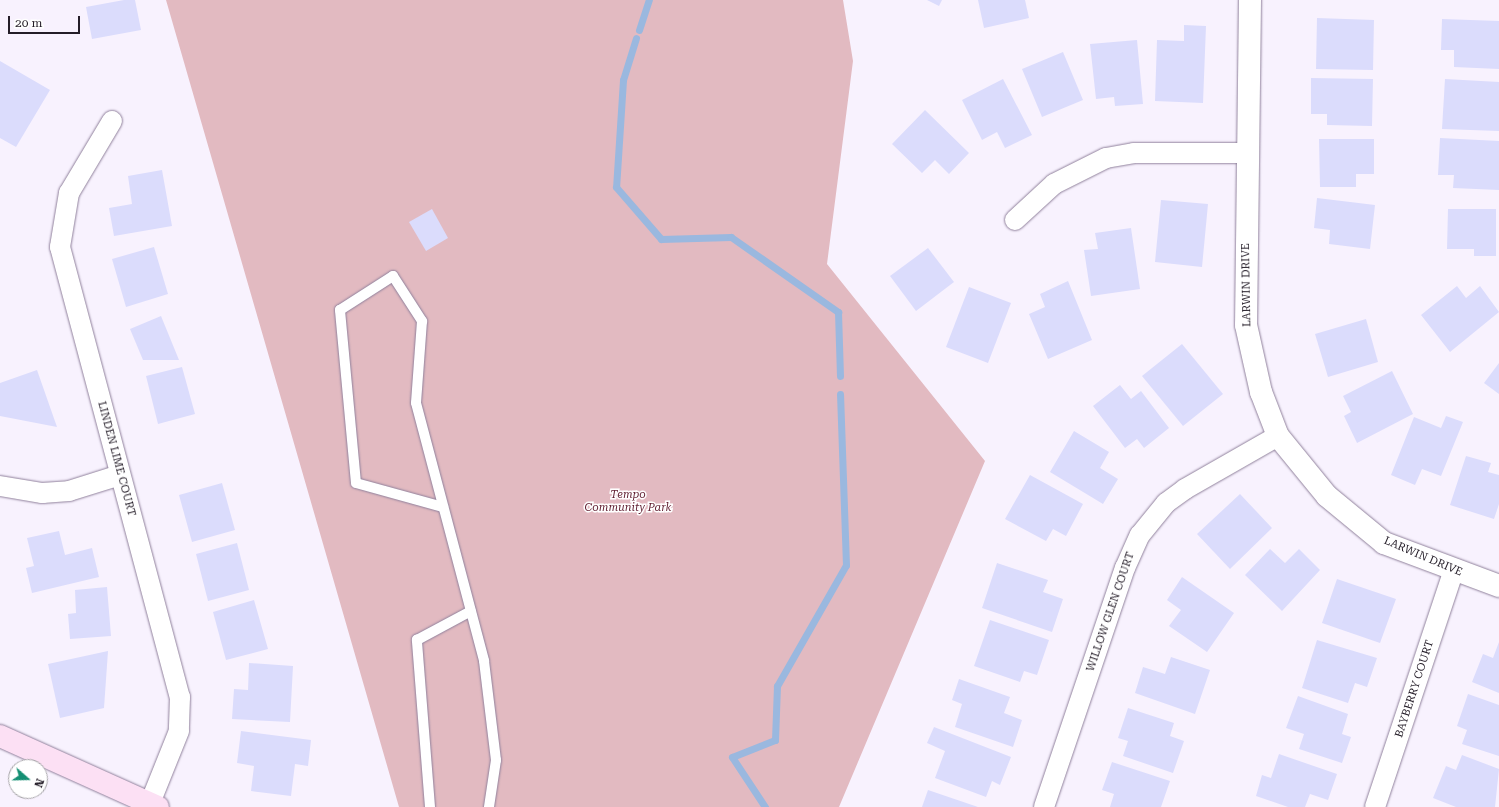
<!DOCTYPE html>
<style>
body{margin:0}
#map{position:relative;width:1499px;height:807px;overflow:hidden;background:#f8f2fe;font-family:"Roboto Serif",serif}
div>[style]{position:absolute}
.green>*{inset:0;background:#e2bac1}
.stream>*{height:7px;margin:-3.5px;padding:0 3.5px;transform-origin:3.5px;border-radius:3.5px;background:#9ab8df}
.building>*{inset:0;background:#dbdcfc}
.roads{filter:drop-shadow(0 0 1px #90819c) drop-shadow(0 0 1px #90819c)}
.service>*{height:10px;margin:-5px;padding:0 5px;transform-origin:5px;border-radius:5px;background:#fff}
.minor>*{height:20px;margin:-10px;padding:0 10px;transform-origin:10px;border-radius:10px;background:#fff}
.tertiary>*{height:22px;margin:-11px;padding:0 11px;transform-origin:11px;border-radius:11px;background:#fff}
.secondary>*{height:22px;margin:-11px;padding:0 11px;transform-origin:11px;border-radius:11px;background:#fce0f4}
span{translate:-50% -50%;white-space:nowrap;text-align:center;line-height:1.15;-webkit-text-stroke:3px #fff;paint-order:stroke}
.street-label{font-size:11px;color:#241d28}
.park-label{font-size:11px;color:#601f31;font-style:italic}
.north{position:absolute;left:8px;top:759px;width:40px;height:40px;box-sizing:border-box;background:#fff;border:1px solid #a7a5a9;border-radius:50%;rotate:110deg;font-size:11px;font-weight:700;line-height:16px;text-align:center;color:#241d28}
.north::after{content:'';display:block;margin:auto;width:14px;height:18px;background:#148f73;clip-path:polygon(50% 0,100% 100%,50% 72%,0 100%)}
.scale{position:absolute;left:8px;top:16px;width:72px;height:18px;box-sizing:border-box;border:2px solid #241d28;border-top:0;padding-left:5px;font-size:12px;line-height:14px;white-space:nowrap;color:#241d28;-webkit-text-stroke:3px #fff;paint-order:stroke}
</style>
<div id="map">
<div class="green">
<i style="clip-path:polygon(166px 0,843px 0,853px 61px,827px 264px,985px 461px,839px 807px,399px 807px)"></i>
</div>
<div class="stream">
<i style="left:639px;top:30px;width:32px;rotate:-72deg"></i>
<i style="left:636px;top:38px;width:44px;rotate:107.2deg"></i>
<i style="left:623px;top:80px;width:107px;rotate:93.7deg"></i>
<i style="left:616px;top:187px;width:69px;rotate:49.1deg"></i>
<i style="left:661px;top:239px;width:70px;rotate:-1.6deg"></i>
<i style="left:731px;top:237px;width:131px;rotate:35deg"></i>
<i style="left:838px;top:312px;width:64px;rotate:88.2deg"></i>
<i style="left:765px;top:807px;width:60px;rotate:-123.4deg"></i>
<i style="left:732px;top:757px;width:46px;rotate:-21.6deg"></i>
<i style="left:775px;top:740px;width:54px;rotate:-87.9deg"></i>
<i style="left:777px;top:686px;width:139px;rotate:-60.3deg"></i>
<i style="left:846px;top:565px;width:171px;rotate:-92deg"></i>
</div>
<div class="building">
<i style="clip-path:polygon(124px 0,135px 0,141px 30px,92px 39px,86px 7px)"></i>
<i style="clip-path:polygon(927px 0,942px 0,939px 6px)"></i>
<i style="clip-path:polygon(978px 0,1025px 0,1029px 18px,984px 28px)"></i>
<i style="clip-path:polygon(1317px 18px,1374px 20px,1373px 70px,1316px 69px)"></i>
<i style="clip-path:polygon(1442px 19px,1499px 21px,1499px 69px,1454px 67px,1454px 50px,1441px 50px)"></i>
<i style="clip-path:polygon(1184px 25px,1206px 26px,1203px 103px,1155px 101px,1157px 40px,1184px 41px)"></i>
<i style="clip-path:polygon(1137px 40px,1143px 104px,1115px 106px,1114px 97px,1096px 99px,1090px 44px)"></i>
<i style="clip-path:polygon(1063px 52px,1083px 100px,1042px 117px,1022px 69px)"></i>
<i style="clip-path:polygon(0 61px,50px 90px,16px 147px,0 138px)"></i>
<i style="clip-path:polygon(1311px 78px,1373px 79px,1372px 126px,1327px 125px,1327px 114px,1311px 114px)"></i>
<i style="clip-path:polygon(1003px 79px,1032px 135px,1005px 148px,997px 132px,982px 140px,962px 100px)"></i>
<i style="clip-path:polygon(1445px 79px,1499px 82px,1499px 131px,1442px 129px)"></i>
<i style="clip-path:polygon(925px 110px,969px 153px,949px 174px,935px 160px,922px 173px,892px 144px)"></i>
<i style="clip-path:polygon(1440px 138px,1499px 141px,1499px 190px,1453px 188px,1454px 175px,1438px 175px)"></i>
<i style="clip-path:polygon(1319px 139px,1374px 139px,1374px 174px,1356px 174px,1356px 187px,1320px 187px)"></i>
<i style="clip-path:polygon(162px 170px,172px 226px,114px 236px,109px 208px,132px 204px,128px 176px)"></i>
<i style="clip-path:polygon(1317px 198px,1375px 205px,1370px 249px,1329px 244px,1330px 230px,1314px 228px)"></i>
<i style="clip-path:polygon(1161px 200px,1208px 204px,1202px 267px,1155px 262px)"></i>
<i style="clip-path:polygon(432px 209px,448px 238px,426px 251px,409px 222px)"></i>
<i style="clip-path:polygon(1448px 209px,1496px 209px,1496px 256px,1474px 256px,1474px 249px,1447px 249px)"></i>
<i style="clip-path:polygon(1131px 228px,1140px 289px,1091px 296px,1084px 250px,1098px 249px,1095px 233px)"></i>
<i style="clip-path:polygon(154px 247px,168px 294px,126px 307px,112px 259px)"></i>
<i style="clip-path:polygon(928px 248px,954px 282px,916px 311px,890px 276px)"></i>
<i style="clip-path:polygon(1068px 281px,1092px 340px,1048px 359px,1029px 314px,1045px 307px,1040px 294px)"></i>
<i style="clip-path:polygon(1457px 286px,1466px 298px,1480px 286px,1499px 312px,1450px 352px,1421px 315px)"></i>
<i style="clip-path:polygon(969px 287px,1011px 303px,988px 363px,946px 347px)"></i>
<i style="clip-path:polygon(161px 316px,179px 360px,143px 360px,130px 329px)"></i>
<i style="clip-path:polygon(1366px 319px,1378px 362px,1328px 377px,1315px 334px)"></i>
<i style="clip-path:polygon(1182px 344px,1223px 394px,1183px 426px,1142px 376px)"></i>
<i style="clip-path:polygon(1499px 363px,1499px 394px,1484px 383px)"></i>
<i style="clip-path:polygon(182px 367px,195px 414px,158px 424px,146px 376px)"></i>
<i style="clip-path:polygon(37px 370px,57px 427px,0 416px,0 383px)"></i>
<i style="clip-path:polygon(1392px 371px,1413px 414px,1357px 443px,1344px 416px,1351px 412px,1343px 396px)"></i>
<i style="clip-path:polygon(1120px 385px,1131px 399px,1141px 391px,1169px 428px,1144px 448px,1137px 439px,1125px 448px,1093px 406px)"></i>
<i style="clip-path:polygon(1446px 416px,1463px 422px,1441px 476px,1422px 469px,1415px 485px,1391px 475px,1414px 417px,1441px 428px)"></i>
<i style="clip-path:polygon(1074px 431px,1109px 452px,1100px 468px,1118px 479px,1103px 504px,1050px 472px)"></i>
<i style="clip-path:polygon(1466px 456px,1491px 463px,1488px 472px,1499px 475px,1499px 504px,1494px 519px,1450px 505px)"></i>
<i style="clip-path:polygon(1030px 475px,1083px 504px,1066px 536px,1053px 529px,1046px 541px,1005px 519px)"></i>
<i style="clip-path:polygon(222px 483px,235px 530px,192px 542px,179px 495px)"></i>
<i style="clip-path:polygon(1240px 494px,1272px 528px,1230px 569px,1197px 534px)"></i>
<i style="clip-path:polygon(59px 531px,65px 555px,92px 548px,99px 577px,32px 593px,26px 568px,34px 566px,27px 538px)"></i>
<i style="clip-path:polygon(237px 543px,249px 590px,208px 601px,196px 554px)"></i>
<i style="clip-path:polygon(1270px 549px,1285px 563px,1299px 549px,1320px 570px,1282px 611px,1245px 575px)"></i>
<i style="clip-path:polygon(997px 563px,1048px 580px,1043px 592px,1063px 599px,1052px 632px,982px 608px)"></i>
<i style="clip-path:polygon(1182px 577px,1234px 613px,1207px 652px,1169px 626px,1181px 610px,1167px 600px)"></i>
<i style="clip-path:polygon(1337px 579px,1396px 599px,1380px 643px,1322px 623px)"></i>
<i style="clip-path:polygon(107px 587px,111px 636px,70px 639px,68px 614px,76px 613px,75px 590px)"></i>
<i style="clip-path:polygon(254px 600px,268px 649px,226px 660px,213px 612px)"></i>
<i style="clip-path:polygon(990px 620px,1049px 640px,1037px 675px,1024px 671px,1020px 682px,974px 666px)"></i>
<i style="clip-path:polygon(1317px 640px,1377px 658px,1367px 687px,1355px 683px,1348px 703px,1302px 688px)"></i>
<i style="clip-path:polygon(1499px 642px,1499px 693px,1472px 682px,1483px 654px,1493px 658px)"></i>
<i style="clip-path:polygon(108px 651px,104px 708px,60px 718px,48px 664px)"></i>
<i style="clip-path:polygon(1171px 657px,1210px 670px,1195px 714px,1135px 693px,1143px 667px,1165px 674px)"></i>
<i style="clip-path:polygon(249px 663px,293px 666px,290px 722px,232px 719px,234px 689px,248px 690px)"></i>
<i style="clip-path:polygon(959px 679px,1010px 697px,1004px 713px,1022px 720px,1013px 747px,955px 727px,962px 704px,952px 700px)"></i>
<i style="clip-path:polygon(1468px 694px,1499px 705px,1499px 756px,1462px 744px,1467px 730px,1457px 726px)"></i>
<i style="clip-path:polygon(1298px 696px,1348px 714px,1342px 734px,1351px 737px,1342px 763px,1299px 749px,1304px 734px,1286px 728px)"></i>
<i style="clip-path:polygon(1128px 708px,1174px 723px,1170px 736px,1184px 741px,1173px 773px,1123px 756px,1128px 741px,1118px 738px)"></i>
<i style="clip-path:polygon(934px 727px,1011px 757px,1000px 785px,992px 781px,986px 797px,935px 778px,945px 751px,927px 743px)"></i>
<i style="clip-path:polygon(241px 731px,311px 740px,308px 766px,295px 764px,291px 796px,251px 791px,254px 766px,237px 763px)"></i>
<i style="clip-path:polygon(1279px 754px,1337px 774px,1328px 800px,1310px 794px,1305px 807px,1288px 807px,1256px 796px,1262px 775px,1271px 778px)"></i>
<i style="clip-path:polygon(1462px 755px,1499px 769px,1495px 807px,1456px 807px,1433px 798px,1446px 766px,1456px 770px)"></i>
<i style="clip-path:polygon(1112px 762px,1170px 781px,1161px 807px,1110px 807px,1114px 794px,1102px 790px)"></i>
<i style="clip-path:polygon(928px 790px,978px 807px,922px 807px)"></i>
</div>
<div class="roads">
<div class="service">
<i style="left:443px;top:507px;width:90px;rotate:-164.6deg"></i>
<i style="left:356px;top:483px;width:174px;rotate:-95.3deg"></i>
<i style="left:340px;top:310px;width:63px;rotate:-32.7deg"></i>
<i style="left:393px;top:276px;width:54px;rotate:57.2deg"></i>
<i style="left:422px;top:321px;width:82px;rotate:94.2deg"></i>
<i style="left:416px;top:403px;width:267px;rotate:75.2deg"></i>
<i style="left:484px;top:661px;width:100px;rotate:83.1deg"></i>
<i style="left:496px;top:760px;width:48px;rotate:98.5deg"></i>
<i style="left:430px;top:807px;width:168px;rotate:-94.5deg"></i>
<i style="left:417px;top:640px;width:61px;rotate:-28.2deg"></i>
</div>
<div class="minor">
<i style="left:112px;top:121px;width:84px;rotate:120.8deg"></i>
<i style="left:69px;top:193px;width:55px;rotate:99.5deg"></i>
<i style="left:60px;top:247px;width:466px;rotate:75.1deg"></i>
<i style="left:180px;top:697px;width:34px;rotate:92deg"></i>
<i style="left:179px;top:731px;width:78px;rotate:111.9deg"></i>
<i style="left:1015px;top:220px;width:53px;rotate:-42.7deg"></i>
<i style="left:1054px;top:184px;width:58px;rotate:-26.6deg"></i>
<i style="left:1106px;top:158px;width:28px;rotate:-10deg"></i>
<i style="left:1134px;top:153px;width:113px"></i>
<i style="left:0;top:486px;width:43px;rotate:9.5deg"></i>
<i style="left:42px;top:493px;width:27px;rotate:-4deg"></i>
<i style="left:69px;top:491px;width:53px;rotate:-17.4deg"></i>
<i style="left:1044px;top:807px;width:252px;rotate:-71.3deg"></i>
<i style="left:1125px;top:568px;width:36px;rotate:-66deg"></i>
<i style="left:1140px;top:535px;width:41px;rotate:-50.9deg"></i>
<i style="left:1166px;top:503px;width:24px;rotate:-36deg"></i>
<i style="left:1185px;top:489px;width:107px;rotate:-29.7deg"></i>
<i style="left:1375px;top:807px;width:250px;rotate:-71.6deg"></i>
</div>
<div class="tertiary">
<i style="left:1250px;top:0;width:325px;rotate:90.7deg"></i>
<i style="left:1246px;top:325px;width:69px;rotate:77.4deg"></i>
<i style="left:1261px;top:392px;width:47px;rotate:68.9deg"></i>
<i style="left:1278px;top:436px;width:77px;rotate:50.8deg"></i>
<i style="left:1327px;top:496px;width:74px;rotate:39.5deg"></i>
<i style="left:1384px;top:543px;width:123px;rotate:20.5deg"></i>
</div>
<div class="secondary">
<i style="left:0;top:736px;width:173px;rotate:24.2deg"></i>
</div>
</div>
<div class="street-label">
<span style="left:1247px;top:285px;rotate:-91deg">LARWIN DRIVE</span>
<span style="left:116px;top:459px;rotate:75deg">LINDEN LIME COURT</span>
<span style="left:1423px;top:557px;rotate:23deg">LARWIN DRIVE</span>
<span style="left:1111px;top:612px;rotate:-71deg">WILLOW GLEN COURT</span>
<span style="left:1415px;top:689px;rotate:-72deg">BAYBERRY COURT</span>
</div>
<div class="park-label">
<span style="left:628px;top:502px">Tempo<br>Community Park</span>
</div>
<div class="north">N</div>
<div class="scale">20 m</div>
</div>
